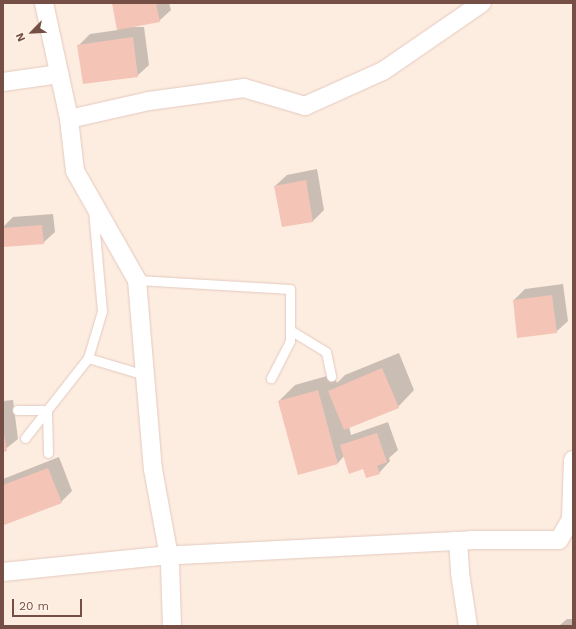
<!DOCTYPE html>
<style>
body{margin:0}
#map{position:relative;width:576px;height:629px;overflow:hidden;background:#fdede0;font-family:"Work Sans",sans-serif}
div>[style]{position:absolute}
.shadow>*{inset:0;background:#0003}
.building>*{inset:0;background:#f4c4b6}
.roads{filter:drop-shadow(0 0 1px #e4c9bf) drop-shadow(0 0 1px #e4c9bf)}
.service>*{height:9px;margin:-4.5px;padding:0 4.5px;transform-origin:4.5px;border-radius:4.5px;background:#fff}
.minor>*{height:18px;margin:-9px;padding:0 9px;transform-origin:9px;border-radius:9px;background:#fff}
span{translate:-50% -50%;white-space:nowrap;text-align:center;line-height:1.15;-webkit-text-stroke:3.5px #fff2e7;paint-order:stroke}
.frame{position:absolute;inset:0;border:4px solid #754f46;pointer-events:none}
.north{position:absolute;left:12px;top:12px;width:40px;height:40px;-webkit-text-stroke:3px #fff2e7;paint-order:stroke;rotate:246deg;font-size:11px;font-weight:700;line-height:16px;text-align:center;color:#754f46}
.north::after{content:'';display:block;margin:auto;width:14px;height:18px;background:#754f46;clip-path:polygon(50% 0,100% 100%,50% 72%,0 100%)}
.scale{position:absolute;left:12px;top:599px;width:70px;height:18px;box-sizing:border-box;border:2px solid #754f46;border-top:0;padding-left:5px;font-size:12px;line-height:14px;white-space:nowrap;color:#754f46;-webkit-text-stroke:3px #fff2e7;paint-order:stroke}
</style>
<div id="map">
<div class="shadow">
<i style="clip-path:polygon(113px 3px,169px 3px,171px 10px,159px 21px,128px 27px,144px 27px,149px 65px,137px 76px,79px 45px,90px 34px,118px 30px)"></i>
<i style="clip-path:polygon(317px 169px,324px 210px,313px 221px,282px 226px,275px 186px,287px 175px)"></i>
<i style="clip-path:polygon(53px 214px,55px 232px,43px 243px,3px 246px,3px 227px,13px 217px)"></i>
<i style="clip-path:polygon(563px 284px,568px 321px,556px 332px,514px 300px,525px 289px)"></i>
<i style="clip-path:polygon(399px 353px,414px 390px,398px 407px,349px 427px,351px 435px,388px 422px,398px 450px,389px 458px,390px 461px,379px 473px,364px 468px,344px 456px,338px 463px,299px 473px,279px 401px,295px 385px,334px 374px,337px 383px,345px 375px)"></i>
<i style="clip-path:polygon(13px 400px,18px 439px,3px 451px,3px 401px)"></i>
<i style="clip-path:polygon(59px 457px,72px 491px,61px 502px,5px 524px,3px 479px)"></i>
<i style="clip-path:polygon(567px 619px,573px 619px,573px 626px,559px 626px)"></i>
</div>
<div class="building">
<i style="clip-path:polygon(112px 3px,156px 3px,160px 22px,117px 30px)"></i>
<i style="clip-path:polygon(133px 37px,138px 77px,83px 84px,77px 45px)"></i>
<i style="clip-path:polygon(306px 180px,313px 222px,282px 227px,274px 186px)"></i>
<i style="clip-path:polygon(42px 225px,44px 244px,3px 247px,3px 228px)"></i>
<i style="clip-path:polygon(552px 295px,557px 333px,517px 338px,513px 300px)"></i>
<i style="clip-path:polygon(382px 368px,399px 408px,344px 430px,328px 391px)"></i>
<i style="clip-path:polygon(318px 390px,338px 464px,298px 475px,278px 401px)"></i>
<i style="clip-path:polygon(3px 428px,7px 451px,3px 452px)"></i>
<i style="clip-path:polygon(377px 433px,387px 462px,377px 466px,380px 474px,366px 478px,363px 469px,349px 474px,340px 445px)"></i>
<i style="clip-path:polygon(48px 468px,62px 503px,4px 525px,3px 485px)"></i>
</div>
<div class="roads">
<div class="service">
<i style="left:137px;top:280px;width:153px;rotate:3.4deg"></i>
<i style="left:290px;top:289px;width:52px;rotate:90deg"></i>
<i style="left:290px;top:341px;width:42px;rotate:117.2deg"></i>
<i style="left:290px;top:330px;width:42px;rotate:31.4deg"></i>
<i style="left:326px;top:352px;width:25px;rotate:78deg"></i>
<i style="left:88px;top:358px;width:49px;rotate:-73.4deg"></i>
<i style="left:102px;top:311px;width:101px;rotate:-95.1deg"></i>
<i style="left:17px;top:410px;width:30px"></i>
<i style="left:47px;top:410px;width:43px;rotate:88.7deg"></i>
<i style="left:25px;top:438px;width:102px;rotate:-51.8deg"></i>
<i style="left:88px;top:358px;width:59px;rotate:16.6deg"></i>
</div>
<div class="minor">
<i style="left:44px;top:3px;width:119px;rotate:77.8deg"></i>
<i style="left:69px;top:119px;width:52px;rotate:83.4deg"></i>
<i style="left:75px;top:171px;width:125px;rotate:60.4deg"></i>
<i style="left:137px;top:280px;width:190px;rotate:85.2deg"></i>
<i style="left:153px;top:469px;width:96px;rotate:79.7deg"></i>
<i style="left:170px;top:563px;width:63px;rotate:88.2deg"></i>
<i style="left:3px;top:82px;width:57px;rotate:-8.1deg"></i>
<i style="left:69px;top:119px;width:82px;rotate:-12.7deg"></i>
<i style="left:149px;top:101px;width:96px;rotate:-7.8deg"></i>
<i style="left:244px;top:88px;width:64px;rotate:16.4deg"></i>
<i style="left:305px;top:106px;width:85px;rotate:-24.2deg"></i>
<i style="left:383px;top:71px;width:120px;rotate:-34.5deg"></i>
<i style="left:458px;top:541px;width:32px;rotate:86deg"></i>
<i style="left:460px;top:573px;width:54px;rotate:81.4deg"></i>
<i style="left:3px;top:572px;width:158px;rotate:-5.8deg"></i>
<i style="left:160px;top:556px;width:311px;rotate:-2.9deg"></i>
<i style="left:471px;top:540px;width:88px"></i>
<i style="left:559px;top:540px;width:24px;rotate:-60deg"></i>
<i style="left:571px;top:519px;width:59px;rotate:-88.1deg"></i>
</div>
</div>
<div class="frame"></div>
<div class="north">N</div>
<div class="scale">20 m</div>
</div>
